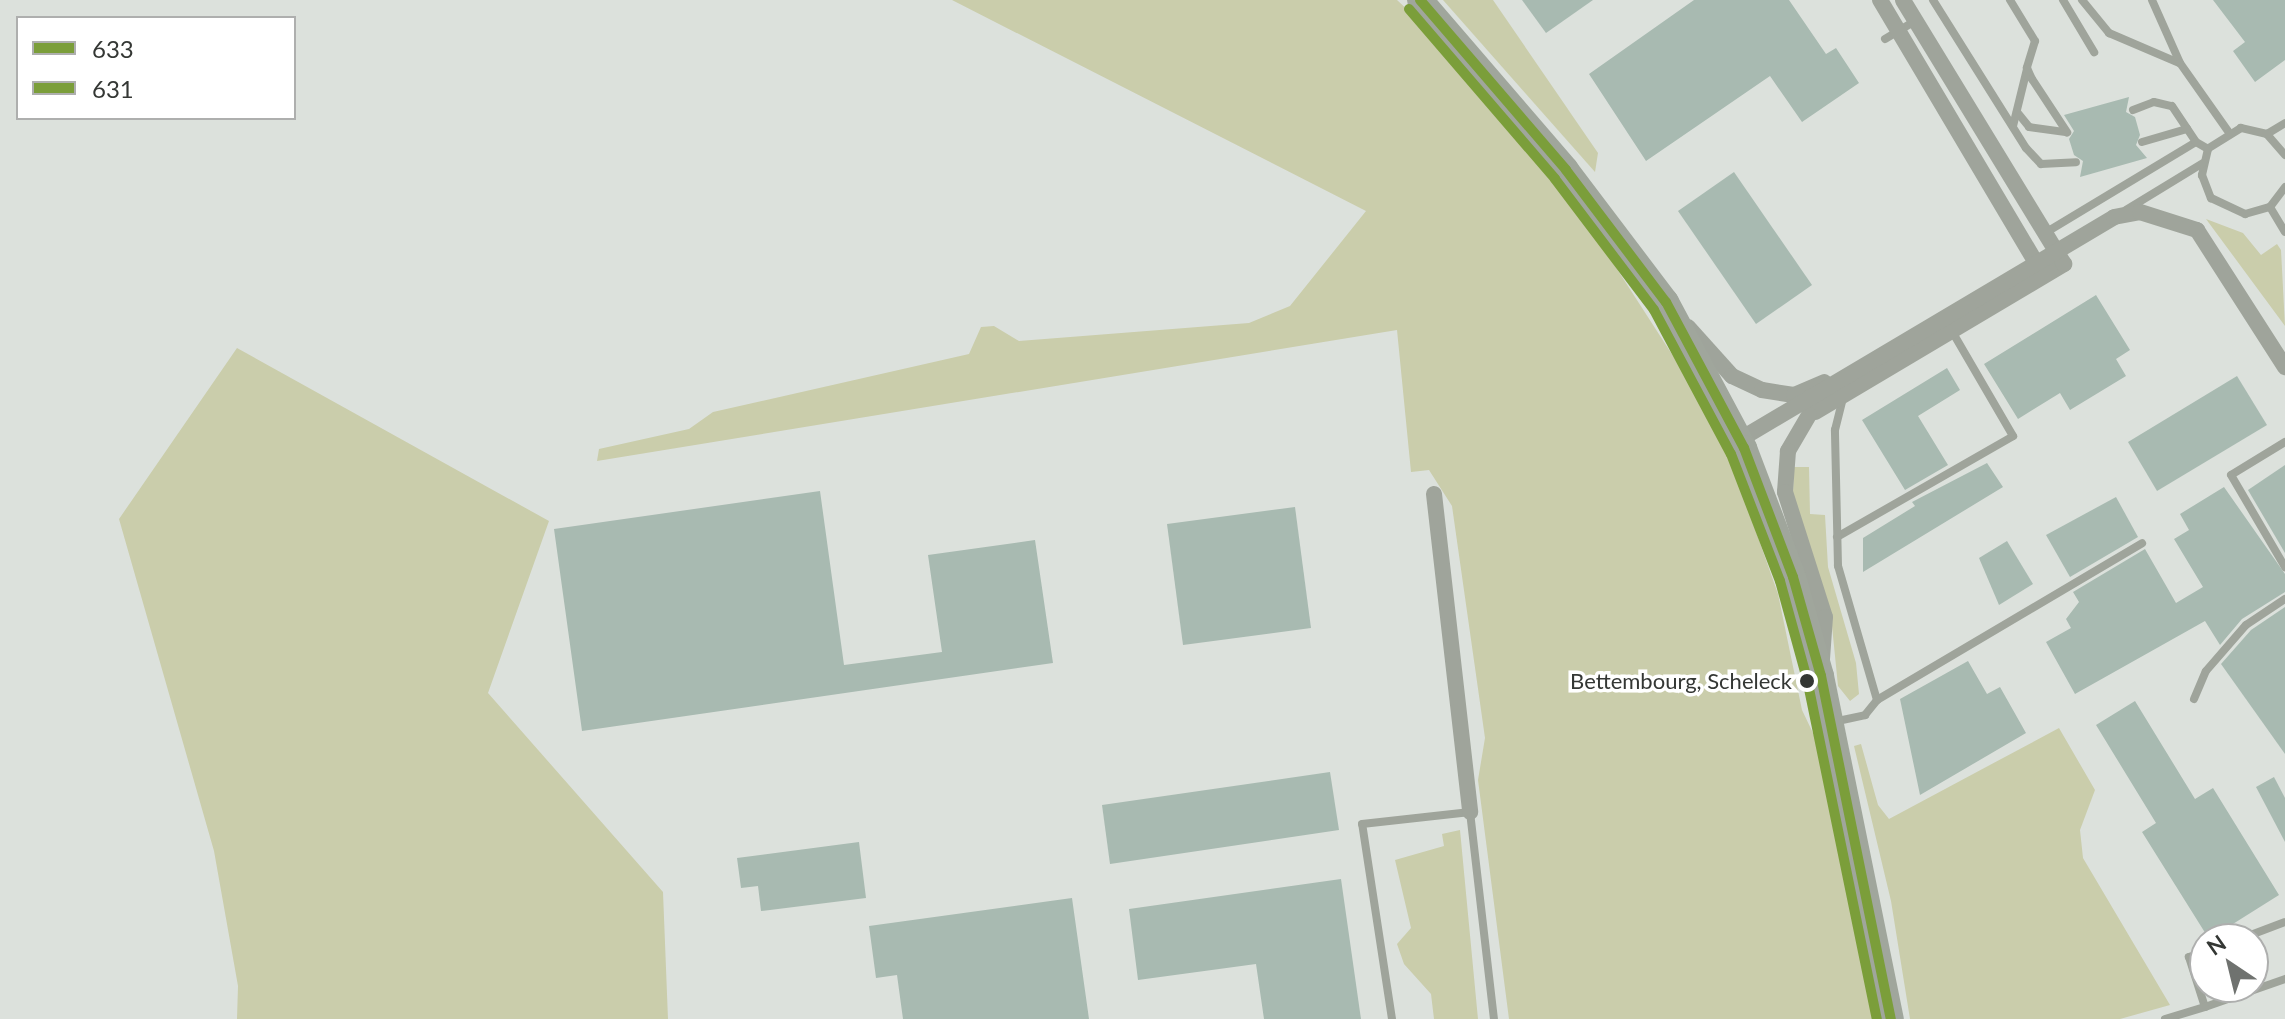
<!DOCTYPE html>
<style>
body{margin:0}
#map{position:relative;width:2285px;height:1019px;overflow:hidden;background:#dce1dc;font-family:Lato,sans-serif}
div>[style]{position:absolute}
.green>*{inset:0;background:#cacdab}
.building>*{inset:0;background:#a8bab1}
.service>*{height:8px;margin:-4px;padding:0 4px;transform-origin:4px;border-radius:4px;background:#9fa49b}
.minor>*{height:16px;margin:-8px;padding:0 8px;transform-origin:8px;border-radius:8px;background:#9fa49b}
.primary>*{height:26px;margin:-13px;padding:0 13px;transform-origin:13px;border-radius:13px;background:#a0a69c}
.bus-1>*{height:10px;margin:-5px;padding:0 5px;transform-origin:5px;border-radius:5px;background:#7b9e3a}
.bus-2>*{height:10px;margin:-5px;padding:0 5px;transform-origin:5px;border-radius:5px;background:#7b9e3a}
.dots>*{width:22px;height:22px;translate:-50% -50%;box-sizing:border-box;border:4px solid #fff;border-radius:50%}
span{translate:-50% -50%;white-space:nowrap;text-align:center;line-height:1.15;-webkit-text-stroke:7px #fff;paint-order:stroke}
.bus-label{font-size:22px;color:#343734}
.right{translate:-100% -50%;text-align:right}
.legend{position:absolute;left:16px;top:16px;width:280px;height:104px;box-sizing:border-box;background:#fff;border:2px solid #aeafae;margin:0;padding:10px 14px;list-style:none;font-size:24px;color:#343734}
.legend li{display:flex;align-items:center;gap:16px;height:40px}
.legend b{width:40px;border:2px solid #aeafae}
.north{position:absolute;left:2189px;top:923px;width:80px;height:80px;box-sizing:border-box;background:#fff;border:2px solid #aeafae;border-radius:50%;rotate:325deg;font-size:22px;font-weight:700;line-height:32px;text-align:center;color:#343734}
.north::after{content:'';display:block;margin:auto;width:28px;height:36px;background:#6f726f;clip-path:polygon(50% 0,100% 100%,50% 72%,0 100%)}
</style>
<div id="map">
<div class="green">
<i style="clip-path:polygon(952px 0,1397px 0,1427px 28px,1597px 238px,1684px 373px,1735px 472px,1778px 594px,1802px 710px,1823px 754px,1874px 1019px,1509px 1019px,1478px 780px,1485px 738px,1452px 506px,1429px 470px,1411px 472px,1397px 330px,597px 461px,599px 449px,689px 429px,713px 412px,969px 354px,981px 327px,994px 326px,1019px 341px,1249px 323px,1290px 306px,1366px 211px)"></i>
<i style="clip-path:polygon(1443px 0,1493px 0,1598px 153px,1595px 172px)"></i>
<i style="clip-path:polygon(2206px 219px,2243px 233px,2261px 255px,2277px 244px,2281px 250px,2285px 326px)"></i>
<i style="clip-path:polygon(237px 348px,549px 521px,488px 693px,663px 892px,668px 1019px,237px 1019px,238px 986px,214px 851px,119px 519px)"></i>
<i style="clip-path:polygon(1794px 467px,1809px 467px,1810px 514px,1825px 515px,1828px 567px,1856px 663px,1859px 694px,1850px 701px,1838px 686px,1831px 616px,1793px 493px)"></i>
<i style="clip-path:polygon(2059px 728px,2095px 790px,2080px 830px,2083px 858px,2170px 1005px,2120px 1019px,1910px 1019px,1891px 901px,1854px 746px,1861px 744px,1878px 805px,1889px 819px)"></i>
<i style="clip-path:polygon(1460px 830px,1478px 1019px,1434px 1019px,1431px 994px,1404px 964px,1397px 944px,1411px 928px,1395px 860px,1444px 846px,1442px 834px)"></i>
</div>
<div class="building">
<i style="clip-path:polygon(1522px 0,1593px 0,1546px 33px)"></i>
<i style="clip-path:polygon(1694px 0,1789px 0,1826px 54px,1836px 48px,1859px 83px,1802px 122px,1770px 76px,1646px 161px,1589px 74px)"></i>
<i style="clip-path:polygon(2213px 0,2285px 0,2285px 60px,2255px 82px,2233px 51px,2245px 42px)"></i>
<i style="clip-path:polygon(2129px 97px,2126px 112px,2135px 117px,2140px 135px,2136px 145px,2147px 158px,2080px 177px,2083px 161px,2074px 155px,2069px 139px,2074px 131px,2064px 115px)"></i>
<i style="clip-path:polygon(1734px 172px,1812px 285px,1756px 324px,1678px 211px)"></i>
<i style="clip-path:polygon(2096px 295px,2130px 350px,2116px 359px,2126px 376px,2070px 410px,2060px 393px,2018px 419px,1984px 364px)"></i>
<i style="clip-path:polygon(1947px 368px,1960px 390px,1918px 416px,1948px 465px,1905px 490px,1862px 420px)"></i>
<i style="clip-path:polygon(2237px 376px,2267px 425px,2157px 491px,2128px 442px)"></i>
<i style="clip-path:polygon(1987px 463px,2003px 487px,1863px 572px,1863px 538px,1915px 506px,1912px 502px)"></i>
<i style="clip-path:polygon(2285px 465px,2285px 553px,2248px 490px)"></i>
<i style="clip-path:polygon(2224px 487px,2285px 574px,2285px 592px,2242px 619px,2220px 645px,2205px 621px,2075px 694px,2046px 642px,2071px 628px,2066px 619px,2079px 602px,2073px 592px,2145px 549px,2176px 603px,2203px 587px,2174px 539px,2189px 530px,2180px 514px)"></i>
<i style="clip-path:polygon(820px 491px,844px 665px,942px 652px,928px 555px,1035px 540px,1053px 663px,582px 731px,554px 529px)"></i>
<i style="clip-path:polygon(2116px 497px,2138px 537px,2070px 577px,2046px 535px)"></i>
<i style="clip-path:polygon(1295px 507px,1311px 628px,1183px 645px,1167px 524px)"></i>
<i style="clip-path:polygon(2007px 541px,2033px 584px,1999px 605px,1979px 558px)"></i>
<i style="clip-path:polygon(2285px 607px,2285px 754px,2221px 664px,2251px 630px)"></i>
<i style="clip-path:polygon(1968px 661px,1987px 694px,2000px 687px,2026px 733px,1920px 795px,1900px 699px)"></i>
<i style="clip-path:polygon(2135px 701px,2195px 799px,2213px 788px,2279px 895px,2209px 939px,2142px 832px,2156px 823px,2096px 725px)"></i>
<i style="clip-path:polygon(1330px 772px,1339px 830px,1110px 864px,1102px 805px)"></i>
<i style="clip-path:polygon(2274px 777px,2285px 798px,2285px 842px,2256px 787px)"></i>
<i style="clip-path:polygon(859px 842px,866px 898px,761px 911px,758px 886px,741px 888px,737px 858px)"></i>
<i style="clip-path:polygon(1341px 879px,1361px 1019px,1264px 1019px,1256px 964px,1138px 980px,1129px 909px)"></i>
<i style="clip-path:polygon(1072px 898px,1089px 1019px,903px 1019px,897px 975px,876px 978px,869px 926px)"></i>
</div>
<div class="service">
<i style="left:1933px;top:0;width:175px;rotate:57.9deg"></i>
<i style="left:2026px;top:148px;width:22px;rotate:47deg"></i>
<i style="left:2041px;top:164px;width:35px;rotate:-3deg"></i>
<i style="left:2010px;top:0;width:48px;rotate:58.6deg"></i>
<i style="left:2035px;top:41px;width:28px;rotate:107deg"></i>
<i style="left:2027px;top:68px;width:12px;rotate:66deg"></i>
<i style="left:2032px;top:79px;width:64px;rotate:56.6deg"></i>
<i style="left:2063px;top:0;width:61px;rotate:59.2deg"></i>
<i style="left:2082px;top:0;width:43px;rotate:50.7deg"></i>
<i style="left:2109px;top:33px;width:76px;rotate:23.2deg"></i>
<i style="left:2152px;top:0;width:69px;rotate:66deg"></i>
<i style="left:2180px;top:63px;width:83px;rotate:54.8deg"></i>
<i style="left:1885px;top:39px;width:35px;rotate:-31deg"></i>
<i style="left:2133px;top:110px;width:22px;rotate:-21deg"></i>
<i style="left:2154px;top:102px;width:18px;rotate:13deg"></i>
<i style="left:2172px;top:106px;width:43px;rotate:56.3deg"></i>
<i style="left:2017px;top:112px;width:19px;rotate:51deg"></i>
<i style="left:2029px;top:127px;width:37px;rotate:8deg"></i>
<i style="left:2013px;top:126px;width:59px;rotate:-76.2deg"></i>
<i style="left:2267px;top:134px;width:21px;rotate:-31deg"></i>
<i style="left:2142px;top:142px;width:47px;rotate:-16.1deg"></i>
<i style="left:2285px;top:155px;width:28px;rotate:-131deg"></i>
<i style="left:2267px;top:134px;width:27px;rotate:-167deg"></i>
<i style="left:2241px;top:128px;width:39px;rotate:148deg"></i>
<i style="left:2208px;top:149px;width:27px;rotate:103deg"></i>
<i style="left:2202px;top:175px;width:25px;rotate:69deg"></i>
<i style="left:2211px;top:198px;width:38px;rotate:25deg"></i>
<i style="left:2245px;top:214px;width:26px;rotate:-16deg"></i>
<i style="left:2270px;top:207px;width:25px;rotate:-53deg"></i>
<i style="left:2270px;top:207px;width:29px;rotate:59deg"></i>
<i style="left:2126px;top:210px;width:90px;rotate:-31.4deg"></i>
<i style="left:2045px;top:233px;width:176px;rotate:-31.1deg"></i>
<i style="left:2196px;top:142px;width:14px;rotate:30deg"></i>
<i style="left:2285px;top:442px;width:63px;rotate:148.6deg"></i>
<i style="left:2231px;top:475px;width:107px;rotate:59.6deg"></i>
<i style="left:1837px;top:537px;width:203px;rotate:-29.8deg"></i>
<i style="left:2013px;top:436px;width:121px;rotate:-120.2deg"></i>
<i style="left:2194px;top:699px;width:30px;rotate:-67deg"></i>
<i style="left:2206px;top:671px;width:61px;rotate:-49deg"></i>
<i style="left:2246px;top:625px;width:47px;rotate:-33.7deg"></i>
<i style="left:1877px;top:700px;width:308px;rotate:-30.6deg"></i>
<i style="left:1833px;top:722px;width:33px;rotate:-12deg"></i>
<i style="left:1865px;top:715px;width:19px;rotate:-51deg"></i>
<i style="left:1877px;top:700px;width:140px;rotate:-106.2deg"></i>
<i style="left:1838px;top:566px;width:136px;rotate:-91.3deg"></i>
<i style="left:1835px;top:430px;width:34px;rotate:-76deg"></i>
<i style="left:2240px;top:939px;width:48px;rotate:-20.7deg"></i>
<i style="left:2205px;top:952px;width:17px;rotate:163deg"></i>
<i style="left:2189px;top:957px;width:52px;rotate:72.3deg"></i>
<i style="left:2205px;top:1007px;width:85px;rotate:-19.3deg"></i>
<i style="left:1392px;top:1019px;width:197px;rotate:-98.7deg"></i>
<i style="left:1362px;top:824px;width:109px;rotate:-6.3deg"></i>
<i style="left:1470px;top:812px;width:208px;rotate:83.4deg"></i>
<i style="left:2165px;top:1019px;width:42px;rotate:-16.7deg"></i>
</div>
<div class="minor">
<i style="left:1880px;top:0;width:309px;rotate:59.3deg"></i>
<i style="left:1688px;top:327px;width:66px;rotate:48.1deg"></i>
<i style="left:1732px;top:376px;width:33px;rotate:25deg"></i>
<i style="left:1762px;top:390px;width:32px;rotate:9deg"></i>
<i style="left:1794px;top:395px;width:33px;rotate:-23deg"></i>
<i style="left:1815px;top:412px;width:290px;rotate:-30.7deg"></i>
<i style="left:2064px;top:264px;width:309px;rotate:-121.4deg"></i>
<i style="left:1809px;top:415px;width:42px;rotate:120.3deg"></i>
<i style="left:1788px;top:451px;width:41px;rotate:94.2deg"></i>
<i style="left:1785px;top:492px;width:131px;rotate:72.3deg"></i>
<i style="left:1825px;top:617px;width:42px;rotate:94.1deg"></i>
<i style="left:1739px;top:440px;width:436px;rotate:-30.7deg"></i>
<i style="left:2114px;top:217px;width:26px;rotate:-11deg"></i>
<i style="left:2140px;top:212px;width:60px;rotate:17.5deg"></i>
<i style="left:2197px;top:230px;width:163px;rotate:57.3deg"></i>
<i style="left:1434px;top:494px;width:320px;rotate:83.5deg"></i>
</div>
<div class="primary">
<i style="left:1420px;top:0;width:224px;rotate:49.3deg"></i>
<i style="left:1566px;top:170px;width:166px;rotate:52.9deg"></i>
<i style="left:1666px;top:302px;width:166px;rotate:61.9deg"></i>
<i style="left:1744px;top:448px;width:138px;rotate:69.2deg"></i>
<i style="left:1793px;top:577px;width:103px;rotate:74.2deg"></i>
<i style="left:1821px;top:676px;width:350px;rotate:78.5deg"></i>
</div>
<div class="bus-1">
<i style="left:1420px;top:0;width:224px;rotate:49.3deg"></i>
<i style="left:1566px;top:170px;width:166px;rotate:52.9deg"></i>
<i style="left:1666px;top:302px;width:166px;rotate:61.9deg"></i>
<i style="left:1744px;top:448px;width:138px;rotate:69.2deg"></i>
<i style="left:1793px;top:577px;width:103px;rotate:74.2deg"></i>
<i style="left:1821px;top:676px;width:350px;rotate:78.5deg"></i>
</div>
<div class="bus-2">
<i style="left:1409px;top:9px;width:224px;rotate:49.3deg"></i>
<i style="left:1555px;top:179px;width:164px;rotate:52.9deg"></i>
<i style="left:1654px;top:310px;width:163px;rotate:61.9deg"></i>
<i style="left:1731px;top:454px;width:136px;rotate:68.9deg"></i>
<i style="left:1780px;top:581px;width:102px;rotate:74.6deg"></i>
<i style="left:1807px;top:679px;width:347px;rotate:78.4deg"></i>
</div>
<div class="dots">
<i style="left:1807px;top:681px;background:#343734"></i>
</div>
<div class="bus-label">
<span class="right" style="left:1792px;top:681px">Bettembourg, Scheleck</span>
</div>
<ul class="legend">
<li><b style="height:10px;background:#7b9e3a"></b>633</li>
<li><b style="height:10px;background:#7b9e3a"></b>631</li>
</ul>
<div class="north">N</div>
</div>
